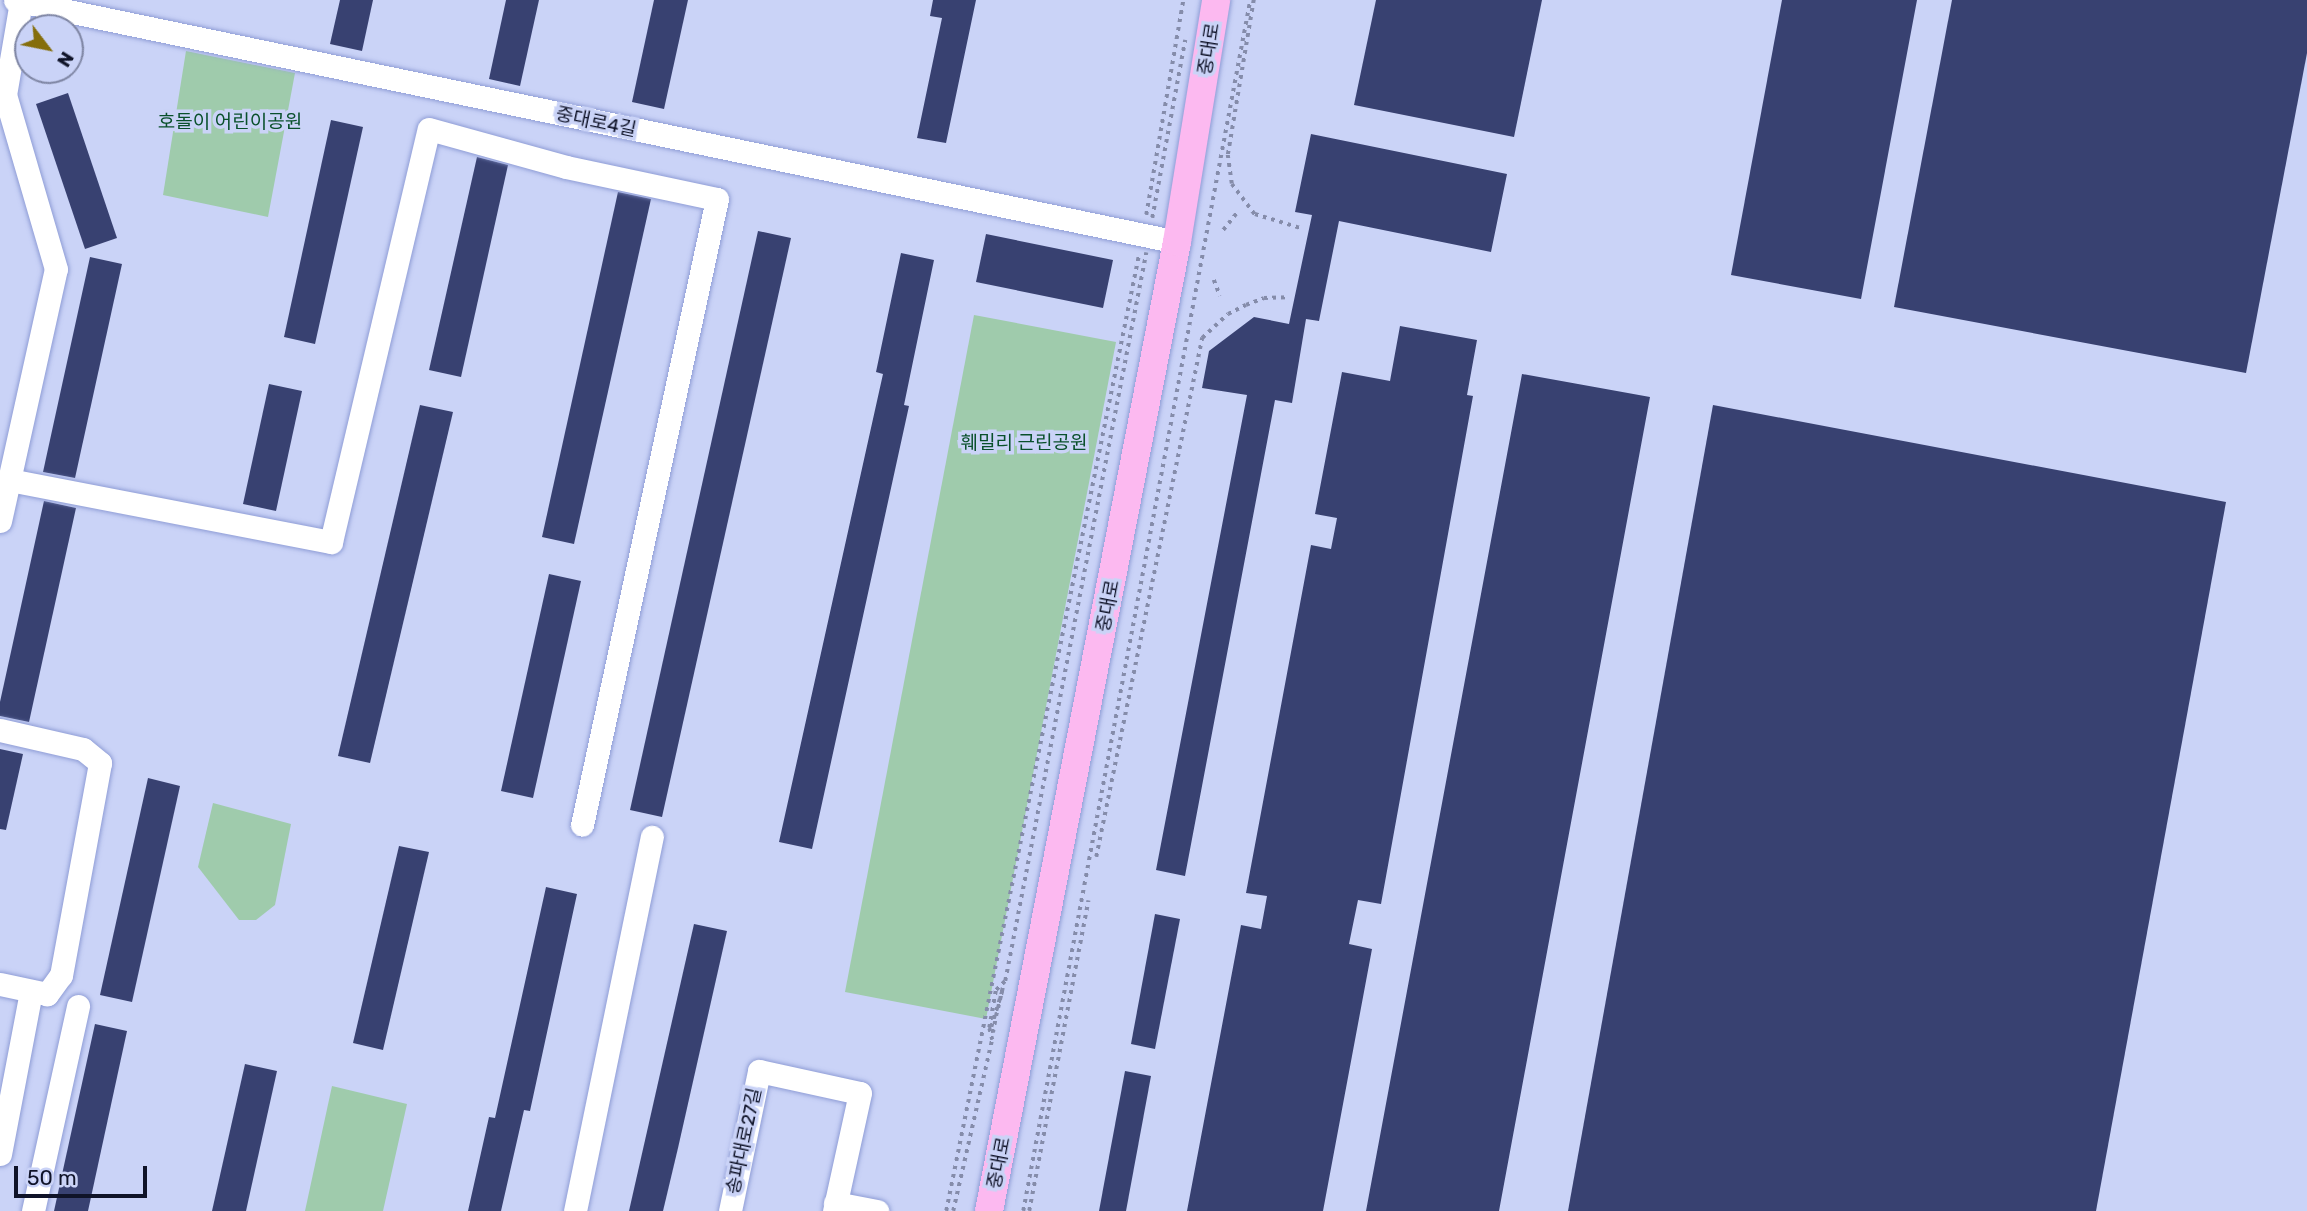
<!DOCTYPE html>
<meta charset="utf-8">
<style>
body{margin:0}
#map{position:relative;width:2307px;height:1211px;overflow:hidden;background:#cad3f7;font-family:Rubik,"Noto Sans KR",sans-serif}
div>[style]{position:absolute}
.green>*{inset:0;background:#9fcbac}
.building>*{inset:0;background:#384171}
.path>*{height:3.5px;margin-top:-1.75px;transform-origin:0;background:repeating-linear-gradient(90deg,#858caa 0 3.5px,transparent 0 8.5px)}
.roads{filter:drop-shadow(0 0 2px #8f9dd6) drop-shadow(0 0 2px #8f9dd6)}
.minor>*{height:23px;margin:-11.5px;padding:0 11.5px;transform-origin:11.5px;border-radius:11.5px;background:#fff}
.major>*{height:28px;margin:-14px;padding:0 14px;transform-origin:14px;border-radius:14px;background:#fcb9f0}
span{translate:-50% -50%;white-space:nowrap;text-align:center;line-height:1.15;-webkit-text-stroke:7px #cad3f7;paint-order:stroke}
.street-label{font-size:19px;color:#0f1328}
.park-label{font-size:19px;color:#09502b}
.north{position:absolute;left:14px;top:14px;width:70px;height:70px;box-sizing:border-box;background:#cad3f7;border:2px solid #7f86a4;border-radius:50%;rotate:122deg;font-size:19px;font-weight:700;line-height:28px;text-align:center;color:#0f1328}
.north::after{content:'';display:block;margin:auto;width:24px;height:32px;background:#856e0c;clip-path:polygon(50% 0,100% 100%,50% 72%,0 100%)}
.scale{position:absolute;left:14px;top:1166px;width:133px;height:32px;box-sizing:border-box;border:4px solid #0f1328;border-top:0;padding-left:9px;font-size:21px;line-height:24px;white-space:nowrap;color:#0f1328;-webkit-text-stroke:5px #cad3f7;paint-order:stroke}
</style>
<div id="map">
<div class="green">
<i style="clip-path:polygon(186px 51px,295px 73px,268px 217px,163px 195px)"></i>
<i style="clip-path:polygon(974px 315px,1116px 342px,986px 1019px,845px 992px)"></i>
<i style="clip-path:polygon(213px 803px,291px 824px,275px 905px,256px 920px,239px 920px,198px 867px)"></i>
<i style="clip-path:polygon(332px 1086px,407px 1104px,383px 1211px,305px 1211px)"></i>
</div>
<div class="building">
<i style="clip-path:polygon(340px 0,373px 0,362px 51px,330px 44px)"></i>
<i style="clip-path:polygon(506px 0,539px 0,520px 86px,489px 79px)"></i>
<i style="clip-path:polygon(654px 0,688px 0,664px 109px,632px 102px)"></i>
<i style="clip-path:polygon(933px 0,976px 0,946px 143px,917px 138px,942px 18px,930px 16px)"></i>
<i style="clip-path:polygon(1376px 0,1542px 0,1514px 137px,1354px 105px)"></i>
<i style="clip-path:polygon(1782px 0,1917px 0,1861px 299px,1731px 275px)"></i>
<i style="clip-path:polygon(1952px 0,2307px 0,2307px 53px,2246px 373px,1894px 307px)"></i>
<i style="clip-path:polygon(68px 93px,117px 238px,85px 249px,36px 104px)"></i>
<i style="clip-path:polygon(331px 120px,363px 127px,315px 344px,284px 337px)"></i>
<i style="clip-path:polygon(1311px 134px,1507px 174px,1491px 252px,1339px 221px,1319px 321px,1306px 319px,1292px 403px,1275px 400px,1185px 876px,1156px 870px,1247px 395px,1202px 388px,1209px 351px,1254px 317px,1289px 324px,1312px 215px,1295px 212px)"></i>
<i style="clip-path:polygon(477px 157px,508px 165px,461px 377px,429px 370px)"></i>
<i style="clip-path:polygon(618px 192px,651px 199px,574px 544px,542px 537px)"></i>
<i style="clip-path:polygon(758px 231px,791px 238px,662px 817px,630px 810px)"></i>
<i style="clip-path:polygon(986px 234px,1113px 260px,1103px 308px,976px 282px)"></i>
<i style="clip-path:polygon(901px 253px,934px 260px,904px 405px,909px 406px,812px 849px,779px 842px,883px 374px,876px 372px)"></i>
<i style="clip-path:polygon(90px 257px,122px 264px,75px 478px,43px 472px)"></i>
<i style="clip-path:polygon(1400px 326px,1477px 340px,1467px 395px,1473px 396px,1381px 904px,1358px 900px,1349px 944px,1372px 949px,1323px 1211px,1187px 1211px,1241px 925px,1261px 929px,1267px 896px,1246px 893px,1311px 545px,1331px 549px,1337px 518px,1315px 514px,1342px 372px,1390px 381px)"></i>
<i style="clip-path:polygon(1522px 374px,1650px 397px,1570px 828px,1499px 1211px,1366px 1211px)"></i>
<i style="clip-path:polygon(269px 384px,302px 391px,276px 511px,243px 504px)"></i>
<i style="clip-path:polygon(420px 405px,453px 412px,370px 763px,338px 756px)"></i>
<i style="clip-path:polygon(1713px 405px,2226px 502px,2096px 1211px,1568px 1211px)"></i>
<i style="clip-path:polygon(44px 501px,76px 508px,29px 722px,0 716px,0 702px)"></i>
<i style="clip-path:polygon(549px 574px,581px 581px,533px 798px,501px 791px)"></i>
<i style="clip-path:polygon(0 749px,23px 754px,6px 830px,0 829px)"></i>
<i style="clip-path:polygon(148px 778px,180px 786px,132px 1002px,100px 995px)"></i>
<i style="clip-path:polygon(399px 846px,429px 852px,383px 1050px,353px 1043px)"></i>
<i style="clip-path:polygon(546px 887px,577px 894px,530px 1111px,524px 1110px,501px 1211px,468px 1211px,489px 1117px,495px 1118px)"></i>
<i style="clip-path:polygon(1155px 914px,1180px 919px,1155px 1049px,1131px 1044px)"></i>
<i style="clip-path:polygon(694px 924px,727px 931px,678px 1148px,663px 1211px,629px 1211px)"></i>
<i style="clip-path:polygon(95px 1024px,127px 1031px,88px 1211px,54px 1211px)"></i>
<i style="clip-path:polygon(245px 1064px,277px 1071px,246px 1211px,212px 1211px)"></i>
<i style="clip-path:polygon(1125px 1071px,1151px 1076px,1126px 1211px,1099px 1211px)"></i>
</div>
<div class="path">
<i style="left:1254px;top:0;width:157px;rotate:99.5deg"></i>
<i style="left:1228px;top:155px;width:29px;rotate:82deg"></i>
<i style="left:1232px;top:184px;width:38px;rotate:53deg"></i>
<i style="left:1255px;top:214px;width:47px;rotate:17.3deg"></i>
<i style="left:1146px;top:215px;width:218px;rotate:-80.2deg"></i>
<i style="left:1152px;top:218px;width:181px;rotate:-79.5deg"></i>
<i style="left:1223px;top:230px;width:21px;rotate:-51deg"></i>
<i style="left:1214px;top:280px;width:17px;rotate:69deg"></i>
<i style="left:1096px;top:857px;width:530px;rotate:-78.46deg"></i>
<i style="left:1202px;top:338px;width:35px;rotate:-43deg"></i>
<i style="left:1228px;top:314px;width:20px;rotate:-27deg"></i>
<i style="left:1246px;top:305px;width:19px;rotate:-21deg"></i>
<i style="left:1264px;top:298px;width:25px;rotate:-2deg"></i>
<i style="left:1003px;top:988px;width:26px;rotate:103deg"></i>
<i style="left:997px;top:1013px;width:20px;rotate:101deg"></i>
<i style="left:993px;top:1033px;width:6px;rotate:-108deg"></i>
<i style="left:991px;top:1027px;width:41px;rotate:-72.9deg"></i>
<i style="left:946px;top:1211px;width:976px;rotate:-78.6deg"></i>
<i style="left:953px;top:1211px;width:175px;rotate:-77.2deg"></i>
<i style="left:992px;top:1040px;width:12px;rotate:-104deg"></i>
<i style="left:989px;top:1028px;width:39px;rotate:-80deg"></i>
<i style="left:996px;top:990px;width:13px;rotate:-45deg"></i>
<i style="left:1005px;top:981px;width:742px;rotate:-79.04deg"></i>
<i style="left:1023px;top:1211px;width:1232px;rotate:-79.38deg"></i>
<i style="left:1029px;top:1211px;width:316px;rotate:-79.2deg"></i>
</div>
<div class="roads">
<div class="minor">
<i style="left:15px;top:0;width:1187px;rotate:11.76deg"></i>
<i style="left:9px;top:480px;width:328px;rotate:10.9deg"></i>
<i style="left:331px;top:542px;width:424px;rotate:-76.7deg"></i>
<i style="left:429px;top:129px;width:142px;rotate:15.5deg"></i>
<i style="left:566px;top:167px;width:154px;rotate:12deg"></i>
<i style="left:717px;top:199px;width:640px;rotate:102.17deg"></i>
<i style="left:0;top:521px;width:258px;rotate:-77.5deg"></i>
<i style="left:56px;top:269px;width:181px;rotate:-106.3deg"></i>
<i style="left:5px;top:95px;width:95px;rotate:-80.3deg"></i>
<i style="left:0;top:730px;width:85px;rotate:12.9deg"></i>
<i style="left:83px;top:749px;width:22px;rotate:39deg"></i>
<i style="left:100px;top:763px;width:216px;rotate:100.4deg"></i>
<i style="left:61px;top:975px;width:24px;rotate:126deg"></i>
<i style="left:47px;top:994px;width:48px;rotate:-168deg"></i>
<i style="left:0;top:1154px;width:166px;rotate:-79.2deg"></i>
<i style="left:835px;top:1203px;width:43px;rotate:10.8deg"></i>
<i style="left:33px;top:1211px;width:210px;rotate:-77.6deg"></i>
<i style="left:575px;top:1211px;width:382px;rotate:-78.4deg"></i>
<i style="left:730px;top:1211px;width:143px;rotate:-78.3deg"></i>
<i style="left:759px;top:1071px;width:103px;rotate:12.3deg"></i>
<i style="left:860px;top:1093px;width:121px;rotate:102.4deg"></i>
</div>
<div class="major">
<i style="left:989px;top:1211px;width:987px;rotate:-79.02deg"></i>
<i style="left:1177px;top:242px;width:245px;rotate:-80.8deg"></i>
</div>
</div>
<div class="street-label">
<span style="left:1209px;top:49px;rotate:-81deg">중대로</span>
<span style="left:596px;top:122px;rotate:12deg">중대로4길</span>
<span style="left:1108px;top:606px;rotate:-79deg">중대로</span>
<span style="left:744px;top:1141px;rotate:-78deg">송파대로27길</span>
<span style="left:999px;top:1163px;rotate:-79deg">중대로</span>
</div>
<div class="park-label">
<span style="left:230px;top:122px">호돌이 어린이공원</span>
<span style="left:1024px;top:443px">훼밀리 근린공원</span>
</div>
<div class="north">N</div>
<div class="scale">50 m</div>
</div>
